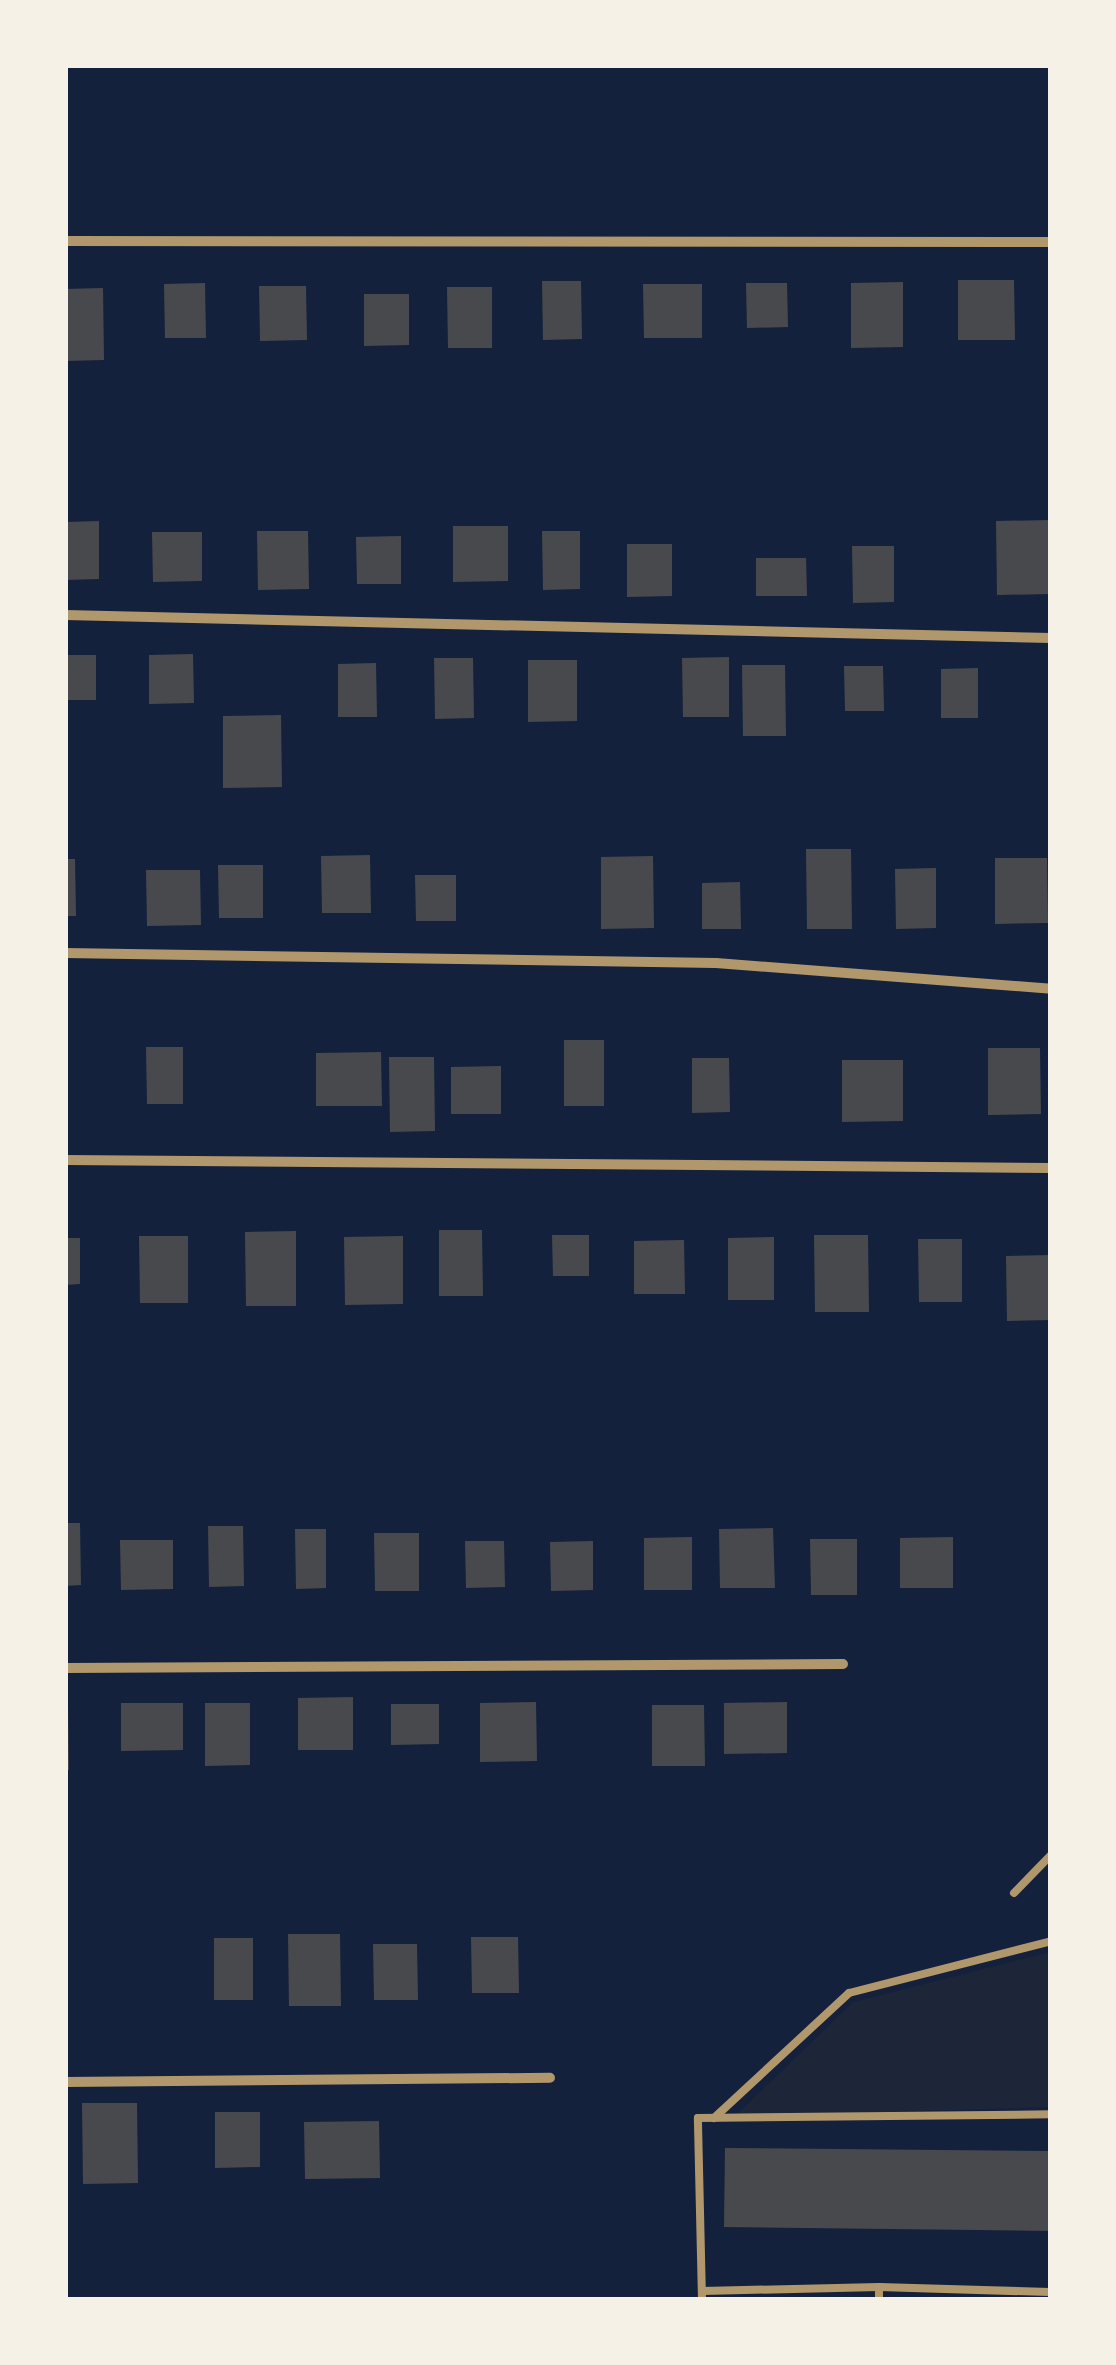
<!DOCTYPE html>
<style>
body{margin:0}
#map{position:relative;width:1116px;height:2365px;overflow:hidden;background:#14213d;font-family:"Roboto Condensed",sans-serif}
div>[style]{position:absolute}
.green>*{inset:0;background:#1d2539}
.building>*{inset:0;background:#48494c}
.service>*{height:8px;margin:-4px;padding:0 4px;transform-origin:4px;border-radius:4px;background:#b1986c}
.minor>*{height:10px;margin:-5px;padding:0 5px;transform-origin:5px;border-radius:5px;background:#b1986c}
span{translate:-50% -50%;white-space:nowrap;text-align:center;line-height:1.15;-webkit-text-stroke:8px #f6f1e7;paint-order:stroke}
.frame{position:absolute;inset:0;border:68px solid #f6f1e7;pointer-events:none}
</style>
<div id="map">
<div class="green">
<i style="clip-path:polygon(1051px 1952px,1051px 2107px,734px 2117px,853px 2002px)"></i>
</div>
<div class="building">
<i style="clip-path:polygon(958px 280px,1014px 280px,1015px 340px,958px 340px)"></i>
<i style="clip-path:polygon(542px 281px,581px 281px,582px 339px,543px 340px)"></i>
<i style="clip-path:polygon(903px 282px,903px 347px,851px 348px,851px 283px)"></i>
<i style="clip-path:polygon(205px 283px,206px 338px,165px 338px,164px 284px)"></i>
<i style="clip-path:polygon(746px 283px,787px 283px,788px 327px,747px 328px)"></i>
<i style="clip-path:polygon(643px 284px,702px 284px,702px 338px,644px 338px)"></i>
<i style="clip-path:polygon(259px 286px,306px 286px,307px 340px,260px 341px)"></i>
<i style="clip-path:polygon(447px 287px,492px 287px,492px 348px,448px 348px)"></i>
<i style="clip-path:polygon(103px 288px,104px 360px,65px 361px,65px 289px)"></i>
<i style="clip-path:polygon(364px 294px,409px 294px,409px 345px,364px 346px)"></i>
<i style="clip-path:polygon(1051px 520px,1051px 594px,997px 595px,996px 521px)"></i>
<i style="clip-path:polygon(99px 521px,99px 579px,65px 580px,65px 522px)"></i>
<i style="clip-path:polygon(453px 526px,508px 526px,508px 581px,453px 582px)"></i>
<i style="clip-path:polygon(257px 531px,308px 531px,309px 589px,258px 590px)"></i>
<i style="clip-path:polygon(542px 531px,580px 531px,580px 589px,543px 590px)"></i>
<i style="clip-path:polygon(152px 532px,202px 532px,202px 581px,153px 582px)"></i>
<i style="clip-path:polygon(401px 536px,401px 584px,357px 584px,356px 537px)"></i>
<i style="clip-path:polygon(627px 544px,672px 544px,672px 596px,627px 597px)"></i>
<i style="clip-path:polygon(852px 546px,894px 546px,894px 602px,853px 603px)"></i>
<i style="clip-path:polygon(756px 558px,806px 558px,807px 596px,756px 596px)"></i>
<i style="clip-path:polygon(193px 654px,194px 703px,149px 704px,149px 655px)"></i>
<i style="clip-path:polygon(65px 655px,96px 655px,96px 700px,65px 700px)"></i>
<i style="clip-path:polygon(729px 657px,729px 717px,683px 717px,682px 658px)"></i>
<i style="clip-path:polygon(434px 658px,473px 658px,474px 718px,435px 719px)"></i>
<i style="clip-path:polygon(528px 660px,577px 660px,577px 721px,528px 722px)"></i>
<i style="clip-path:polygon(376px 663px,377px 717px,338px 717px,338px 664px)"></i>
<i style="clip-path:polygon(742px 665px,785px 665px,786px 736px,743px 736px)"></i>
<i style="clip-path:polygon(844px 666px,883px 666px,884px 711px,845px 711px)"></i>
<i style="clip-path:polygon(978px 668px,978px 718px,941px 718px,941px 669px)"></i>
<i style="clip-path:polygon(281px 715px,282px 787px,223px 788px,223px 716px)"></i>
<i style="clip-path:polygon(806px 849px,851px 849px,852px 929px,807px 929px)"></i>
<i style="clip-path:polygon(370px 855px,371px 913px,322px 913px,321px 856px)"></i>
<i style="clip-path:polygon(653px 856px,654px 928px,601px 929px,601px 857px)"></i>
<i style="clip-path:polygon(995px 858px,1047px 858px,1048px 923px,995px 924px)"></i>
<i style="clip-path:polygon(65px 859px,75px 859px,76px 916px,65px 916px)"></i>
<i style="clip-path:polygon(218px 865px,263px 865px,263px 918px,219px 918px)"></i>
<i style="clip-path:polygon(936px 868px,936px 928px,896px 929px,895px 869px)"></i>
<i style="clip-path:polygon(146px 870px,200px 870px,201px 925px,147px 926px)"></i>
<i style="clip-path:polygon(415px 875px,456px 875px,456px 921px,416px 921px)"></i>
<i style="clip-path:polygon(740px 882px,741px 929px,702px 929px,702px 883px)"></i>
<i style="clip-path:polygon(564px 1040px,604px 1040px,604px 1106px,564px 1106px)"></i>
<i style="clip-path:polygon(146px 1047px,183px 1047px,183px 1104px,147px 1104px)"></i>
<i style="clip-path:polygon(988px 1048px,1040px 1048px,1041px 1114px,988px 1115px)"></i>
<i style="clip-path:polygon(381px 1052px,382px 1106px,316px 1106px,316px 1053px)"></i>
<i style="clip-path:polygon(389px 1057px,434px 1057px,435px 1131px,390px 1132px)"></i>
<i style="clip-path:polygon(692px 1058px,729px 1058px,730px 1112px,692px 1113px)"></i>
<i style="clip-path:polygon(842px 1060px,903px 1060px,903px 1121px,842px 1122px)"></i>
<i style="clip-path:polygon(501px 1066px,501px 1114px,451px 1114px,451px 1067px)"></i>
<i style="clip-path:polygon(439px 1230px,482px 1230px,483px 1296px,439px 1296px)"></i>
<i style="clip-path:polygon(296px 1231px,296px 1306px,246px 1306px,245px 1232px)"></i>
<i style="clip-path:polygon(552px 1235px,589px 1235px,589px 1276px,553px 1276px)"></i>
<i style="clip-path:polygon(814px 1235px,868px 1235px,869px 1312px,815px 1312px)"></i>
<i style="clip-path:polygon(139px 1236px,188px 1236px,188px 1303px,140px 1303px)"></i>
<i style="clip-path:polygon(403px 1236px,403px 1304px,345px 1305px,344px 1237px)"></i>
<i style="clip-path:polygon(774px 1237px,774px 1300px,728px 1300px,728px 1238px)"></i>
<i style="clip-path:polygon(65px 1238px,80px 1238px,80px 1284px,65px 1285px)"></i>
<i style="clip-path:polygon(918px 1239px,962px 1239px,962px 1302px,919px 1302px)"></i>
<i style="clip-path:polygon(684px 1240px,685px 1294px,634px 1294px,634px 1241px)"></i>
<i style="clip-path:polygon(1051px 1255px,1051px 1320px,1007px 1321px,1006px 1256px)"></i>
<i style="clip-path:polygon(65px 1523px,80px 1523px,81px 1585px,65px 1586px)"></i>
<i style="clip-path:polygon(208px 1526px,243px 1526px,244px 1586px,209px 1587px)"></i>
<i style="clip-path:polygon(773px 1528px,775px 1588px,720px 1588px,719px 1529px)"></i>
<i style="clip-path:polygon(295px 1529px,326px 1529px,326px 1588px,296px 1589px)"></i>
<i style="clip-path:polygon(374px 1533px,419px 1533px,419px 1591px,375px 1591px)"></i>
<i style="clip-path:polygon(692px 1537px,692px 1590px,644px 1590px,644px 1538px)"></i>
<i style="clip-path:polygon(953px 1537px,953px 1588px,900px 1588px,900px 1538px)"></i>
<i style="clip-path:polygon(810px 1539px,857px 1539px,857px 1595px,811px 1595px)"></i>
<i style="clip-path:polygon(120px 1540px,173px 1540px,173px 1589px,121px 1590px)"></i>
<i style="clip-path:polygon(465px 1541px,504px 1541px,505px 1587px,466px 1588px)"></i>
<i style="clip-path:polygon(593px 1541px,593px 1590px,551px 1591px,550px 1542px)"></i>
<i style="clip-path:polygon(353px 1697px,353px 1750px,298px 1750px,298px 1698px)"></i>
<i style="clip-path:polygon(536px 1702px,537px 1761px,480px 1762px,480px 1703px)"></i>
<i style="clip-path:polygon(787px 1702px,787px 1753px,724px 1754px,724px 1703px)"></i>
<i style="clip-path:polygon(121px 1703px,183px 1703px,183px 1750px,121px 1751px)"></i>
<i style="clip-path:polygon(205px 1703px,250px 1703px,250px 1765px,205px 1766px)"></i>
<i style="clip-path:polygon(65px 1704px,68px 1704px,69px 1770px,65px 1770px)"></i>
<i style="clip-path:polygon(391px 1704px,439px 1704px,439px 1744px,391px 1745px)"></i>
<i style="clip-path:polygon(652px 1705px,704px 1705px,705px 1766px,652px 1766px)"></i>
<i style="clip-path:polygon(288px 1934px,340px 1934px,341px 2006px,289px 2006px)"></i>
<i style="clip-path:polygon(471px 1937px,518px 1937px,519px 1993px,472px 1993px)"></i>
<i style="clip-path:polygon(214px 1938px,253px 1938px,253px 2000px,214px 2000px)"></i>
<i style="clip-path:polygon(373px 1944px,417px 1944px,418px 2000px,374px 2000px)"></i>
<i style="clip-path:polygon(82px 2103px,137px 2103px,138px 2183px,83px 2184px)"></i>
<i style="clip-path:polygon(215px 2112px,260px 2112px,260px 2167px,215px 2168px)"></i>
<i style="clip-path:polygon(379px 2121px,380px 2178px,305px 2179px,304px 2122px)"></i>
<i style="clip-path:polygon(725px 2148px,1051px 2151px,1051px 2231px,724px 2227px)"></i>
</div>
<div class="service">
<i style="left:1014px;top:1893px;width:53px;rotate:-45.8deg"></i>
<i style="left:714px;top:2118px;width:184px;rotate:-42.8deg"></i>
<i style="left:849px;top:1993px;width:209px;rotate:-14.4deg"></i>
<i style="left:879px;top:2287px;width:171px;rotate:1.7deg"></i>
<i style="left:702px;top:2291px;width:177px;rotate:-1.3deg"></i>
<i style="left:879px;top:2287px;width:13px;rotate:90deg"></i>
<i style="left:702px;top:2300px;width:182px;rotate:-91.3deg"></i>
<i style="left:698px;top:2118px;width:353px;rotate:-0.6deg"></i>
</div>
<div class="minor">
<i style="left:65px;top:241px;width:986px;rotate:0.06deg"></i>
<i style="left:65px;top:615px;width:986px;rotate:1.34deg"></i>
<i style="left:65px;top:953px;width:651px;rotate:0.88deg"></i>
<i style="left:716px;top:963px;width:336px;rotate:4.4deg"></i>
<i style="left:65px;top:1160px;width:986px;rotate:0.46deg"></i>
<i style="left:65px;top:1668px;width:778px;rotate:-0.29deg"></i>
<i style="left:65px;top:2082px;width:485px;rotate:-0.5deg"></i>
</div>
<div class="frame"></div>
</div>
